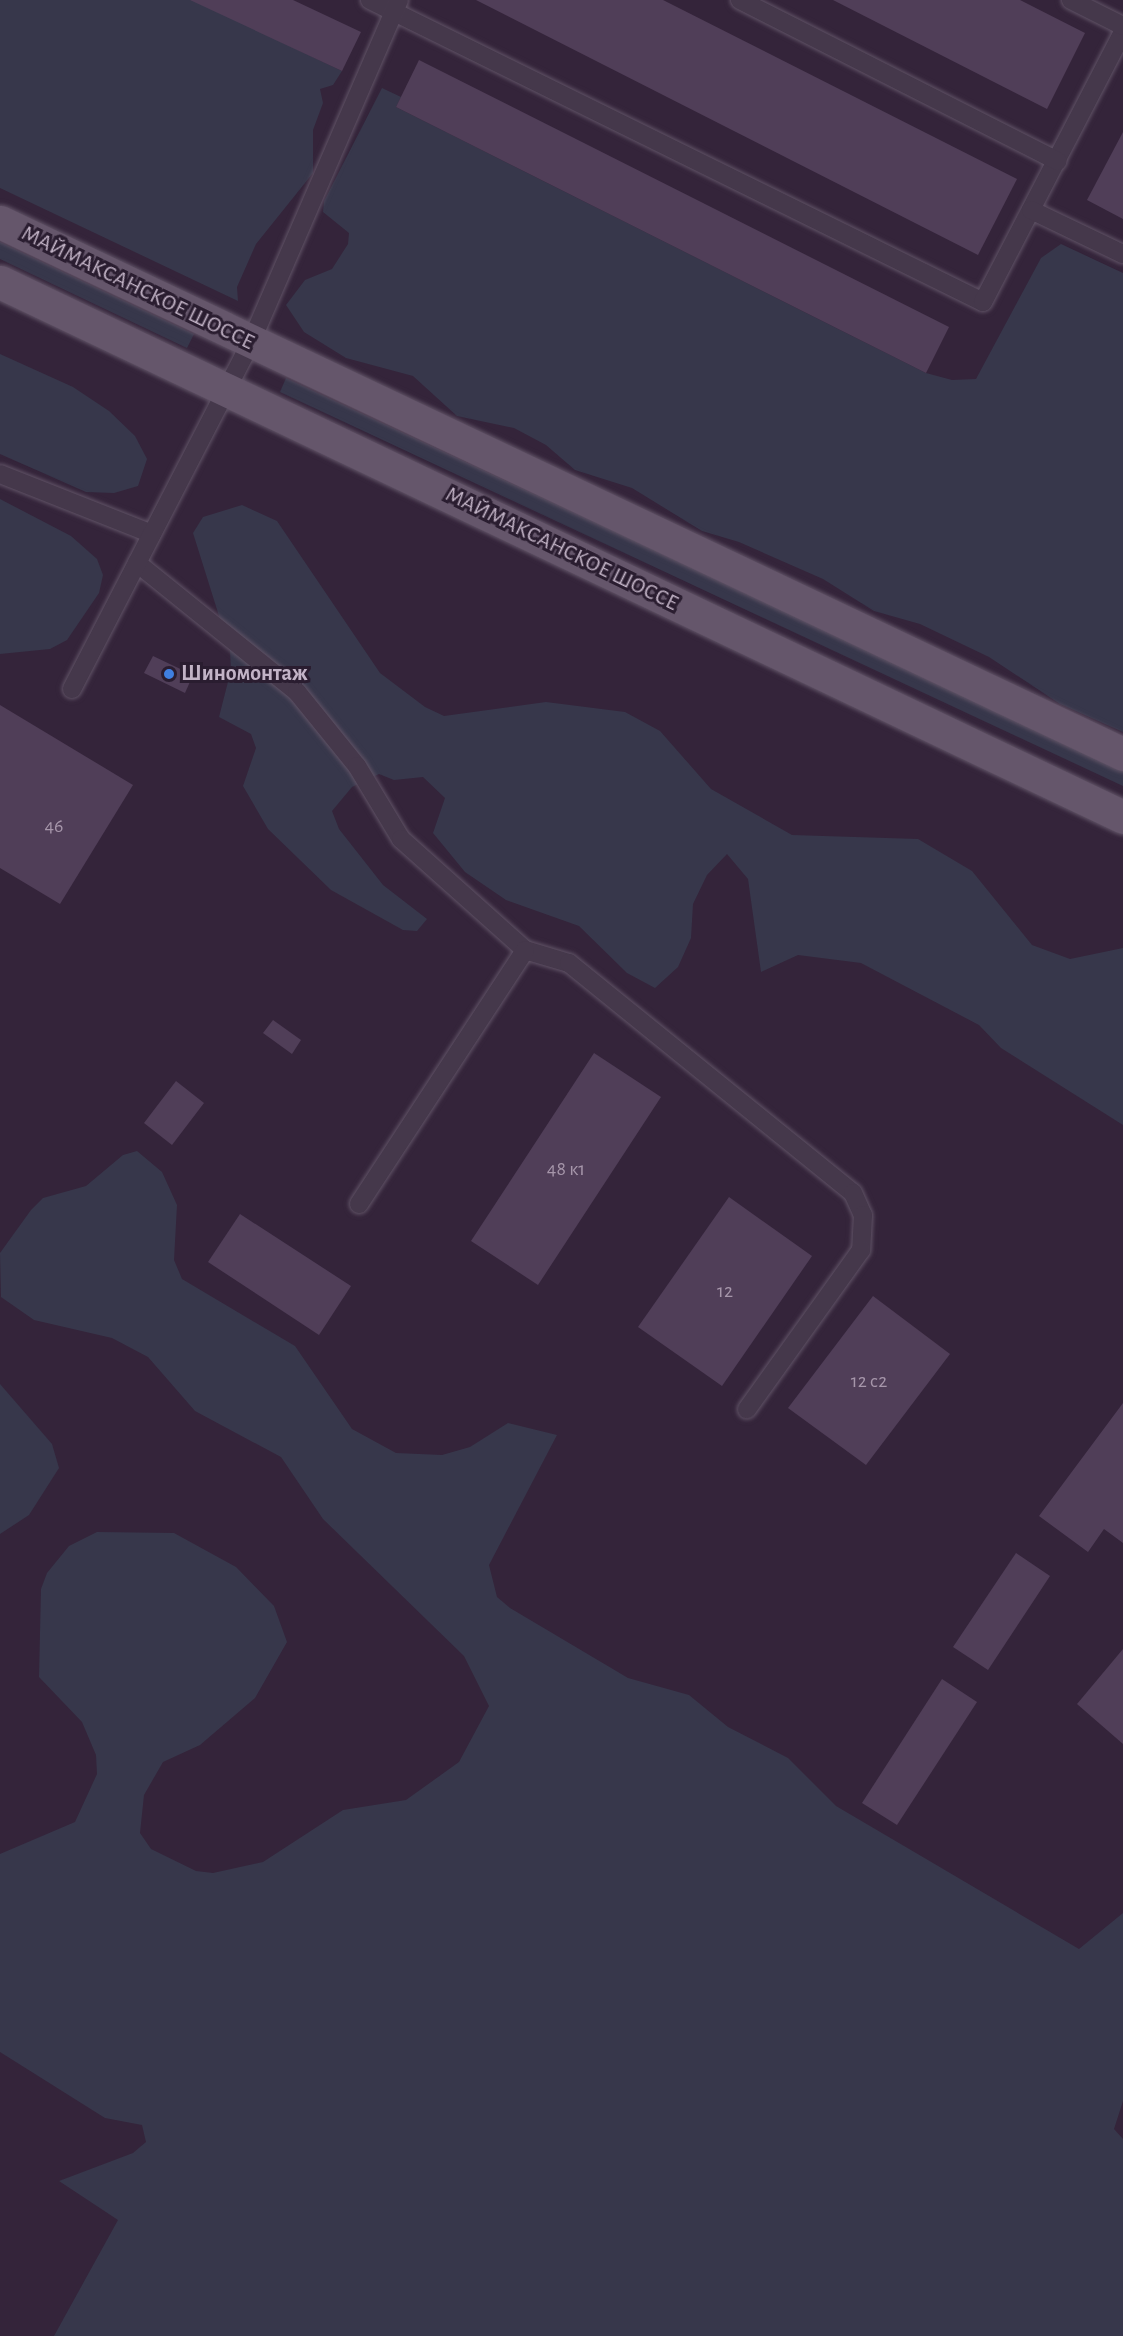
<!DOCTYPE html>
<meta charset="utf-8">
<style>
body{margin:0}
#map{position:relative;width:1123px;height:2336px;overflow:hidden;background:#34243a;font-family:"Alegreya Sans",sans-serif}
div>[style]{position:absolute}
.green>*{inset:0;background:#37374b}
.building>*{inset:0;background:#503e58}
.roads{filter:drop-shadow(0 0 2px #605366) drop-shadow(0 0 2px #605366)}
.lane>*{height:18px;margin:-9px;padding:0 9px;transform-origin:9px;border-radius:9px;background:#45384b}
.primary>*{height:33px;margin:-16.5px;padding:0 16.5px;transform-origin:16.5px;border-radius:16.5px;background:#65566b}
.dots>*{width:16px;height:16px;translate:-50% -50%;box-sizing:border-box;border:3px solid #2a1d30;border-radius:50%}
span{translate:-50% -50%;white-space:nowrap;text-align:center;line-height:1.15;-webkit-text-stroke:6px #2a1d30;paint-order:stroke}
.number-label{font-size:20px;color:#a696aa}
.number-label span{-webkit-text-stroke-width:0}
.street-label{font-size:22px;color:#c2b3c6}
.poi-label{font-size:22px;color:#c2b3c6;font-weight:700}
.left{translate:0 -50%;text-align:left}
</style>
<div id="map">
<div class="green">
<i style="clip-path:polygon(0 0,193px 0,342px 71px,333px 85px,320px 89px,323px 103px,313px 130px,313px 173px,256px 244px,237px 287px,238px 301px,0 188px)"></i>
<i style="clip-path:polygon(382px 88px,401px 97px,396px 107px,926px 373px,952px 380px,976px 379px,1041px 258px,1061px 244px,1123px 273px,1123px 732px,1060px 704px,989px 657px,920px 624px,874px 611px,823px 579px,739px 542px,702px 531px,632px 488px,575px 470px,546px 445px,514px 428px,457px 416px,413px 376px,346px 358px,304px 332px,286px 305px,305px 280px,332px 269px,348px 244px,349px 233px,323px 212px,324px 201px)"></i>
<i style="clip-path:polygon(0 242px,194px 334px,187px 348px,0 259px)"></i>
<i style="clip-path:polygon(0 354px,73px 387px,109px 411px,135px 436px,147px 459px,138px 486px,114px 493px,86px 492px,0 454px)"></i>
<i style="clip-path:polygon(286px 378px,1123px 769px,1123px 786px,280px 392px)"></i>
<i style="clip-path:polygon(0 499px,71px 536px,97px 559px,103px 575px,99px 593px,67px 640px,50px 649px,0 654px)"></i>
<i style="clip-path:polygon(242px 505px,277px 521px,380px 673px,425px 707px,444px 716px,546px 702px,625px 712px,660px 731px,711px 789px,792px 835px,918px 839px,972px 871px,1032px 945px,1070px 959px,1123px 948px,1123px 1125px,1001px 1048px,979px 1025px,861px 963px,798px 955px,761px 972px,748px 879px,727px 854px,707px 875px,693px 904px,691px 938px,678px 967px,655px 988px,627px 973px,579px 926px,506px 900px,465px 872px,433px 833px,445px 798px,423px 777px,394px 780px,379px 774px,352px 787px,332px 811px,339px 829px,383px 885px,427px 919px,417px 931px,403px 930px,331px 890px,268px 829px,243px 786px,256px 748px,251px 734px,219px 717px,231px 670px,230px 651px,193px 533px,203px 517px)"></i>
<i style="clip-path:polygon(137px 1151px,162px 1172px,177px 1205px,174px 1260px,182px 1279px,295px 1346px,352px 1429px,396px 1453px,442px 1455px,470px 1447px,508px 1423px,557px 1435px,489px 1565px,497px 1597px,510px 1608px,628px 1678px,689px 1695px,728px 1727px,788px 1758px,836px 1806px,1079px 1949px,1123px 1913px,1123px 2101px,1114px 2129px,1123px 2139px,1123px 2336px,54px 2336px,118px 2220px,59px 2181px,133px 2153px,146px 2142px,142px 2125px,105px 2118px,0 2052px,0 1854px,75px 1822px,97px 1774px,96px 1755px,82px 1722px,39px 1677px,41px 1589px,47px 1573px,69px 1546px,97px 1532px,174px 1533px,236px 1567px,274px 1606px,287px 1642px,255px 1698px,200px 1745px,163px 1762px,144px 1795px,140px 1833px,151px 1849px,196px 1871px,213px 1873px,263px 1862px,343px 1810px,406px 1800px,459px 1762px,489px 1706px,464px 1656px,323px 1519px,281px 1457px,195px 1411px,148px 1357px,112px 1338px,34px 1320px,1px 1297px,0 1253px,31px 1210px,43px 1198px,86px 1186px,123px 1155px)"></i>
<i style="clip-path:polygon(0 1384px,52px 1444px,59px 1468px,29px 1515px,0 1534px)"></i>
</div>
<div class="building">
<i style="clip-path:polygon(190px 0,293px 0,361px 32px,342px 71px)"></i>
<i style="clip-path:polygon(476px 0,663px 0,1017px 179px,978px 255px)"></i>
<i style="clip-path:polygon(833px 0,1020px 0,1085px 33px,1047px 109px)"></i>
<i style="clip-path:polygon(419px 60px,949px 327px,926px 373px,396px 107px)"></i>
<i style="clip-path:polygon(1123px 132px,1123px 219px,1087px 200px)"></i>
<i style="clip-path:polygon(153px 656px,193px 675px,185px 693px,144px 673px)"></i>
<i style="clip-path:polygon(0 705px,133px 785px,60px 904px,0 868px)"></i>
<i style="clip-path:polygon(273px 1020px,301px 1040px,292px 1054px,263px 1033px)"></i>
<i style="clip-path:polygon(594px 1053px,661px 1097px,538px 1285px,471px 1241px)"></i>
<i style="clip-path:polygon(176px 1081px,204px 1103px,172px 1145px,144px 1123px)"></i>
<i style="clip-path:polygon(729px 1197px,812px 1256px,722px 1386px,638px 1327px)"></i>
<i style="clip-path:polygon(240px 1214px,351px 1286px,319px 1335px,208px 1262px)"></i>
<i style="clip-path:polygon(873px 1296px,950px 1354px,866px 1465px,788px 1408px)"></i>
<i style="clip-path:polygon(1123px 1403px,1123px 1543px,1104px 1529px,1088px 1552px,1039px 1516px)"></i>
<i style="clip-path:polygon(1016px 1553px,1050px 1576px,988px 1670px,953px 1647px)"></i>
<i style="clip-path:polygon(1123px 1649px,1123px 1744px,1077px 1704px)"></i>
<i style="clip-path:polygon(942px 1679px,977px 1702px,897px 1825px,862px 1803px)"></i>
</div>
<div class="roads">
<div class="lane">
<i style="left:370px;top:0;width:683px;rotate:26.23deg"></i>
<i style="left:983px;top:302px;width:304px;rotate:-62.6deg"></i>
<i style="left:740px;top:0;width:356px;rotate:26.9deg"></i>
<i style="left:1071px;top:0;width:58px;rotate:26.6deg"></i>
<i style="left:1031px;top:210px;width:102px;rotate:25.6deg"></i>
<i style="left:0;top:474px;width:163px;rotate:21.5deg"></i>
<i style="left:137px;top:563px;width:206px;rotate:38.9deg"></i>
<i style="left:297px;top:692px;width:95px;rotate:51deg"></i>
<i style="left:357px;top:766px;width:85px;rotate:58.9deg"></i>
<i style="left:401px;top:839px;width:166px;rotate:41.8deg"></i>
<i style="left:525px;top:950px;width:46px;rotate:16.5deg"></i>
<i style="left:569px;top:963px;width:365px;rotate:39deg"></i>
<i style="left:853px;top:1193px;width:24px;rotate:66deg"></i>
<i style="left:863px;top:1215px;width:35px;rotate:93deg"></i>
<i style="left:861px;top:1250px;width:196px;rotate:125.6deg"></i>
<i style="left:72px;top:689px;width:390px;rotate:-62.7deg"></i>
<i style="left:251px;top:342px;width:373px;rotate:-66.6deg"></i>
<i style="left:359px;top:1204px;width:303px;rotate:-56.8deg"></i>
</div>
<div class="primary">
<i style="left:0;top:222px;width:1243px;rotate:25.35deg"></i>
<i style="left:0;top:282px;width:1244px;rotate:25.47deg"></i>
</div>
</div>
<div class="dots">
<i style="left:169px;top:674px;background:#3f7fe0"></i>
</div>
<div class="number-label">
<span style="left:54px;top:826px">46</span>
<span style="left:566px;top:1169px">48 к1</span>
<span style="left:725px;top:1291px">12</span>
<span style="left:869px;top:1381px">12 с2</span>
</div>
<div class="street-label">
<span style="left:138px;top:288px;rotate:26deg">МАЙМАКСАНСКОЕ ШОССЕ</span>
<span style="left:562px;top:549px;rotate:26deg">МАЙМАКСАНСКОЕ ШОССЕ</span>
</div>
<div class="poi-label">
<span class="left" style="left:181px;top:674px">Шиномонтаж</span>
</div>
</div>
